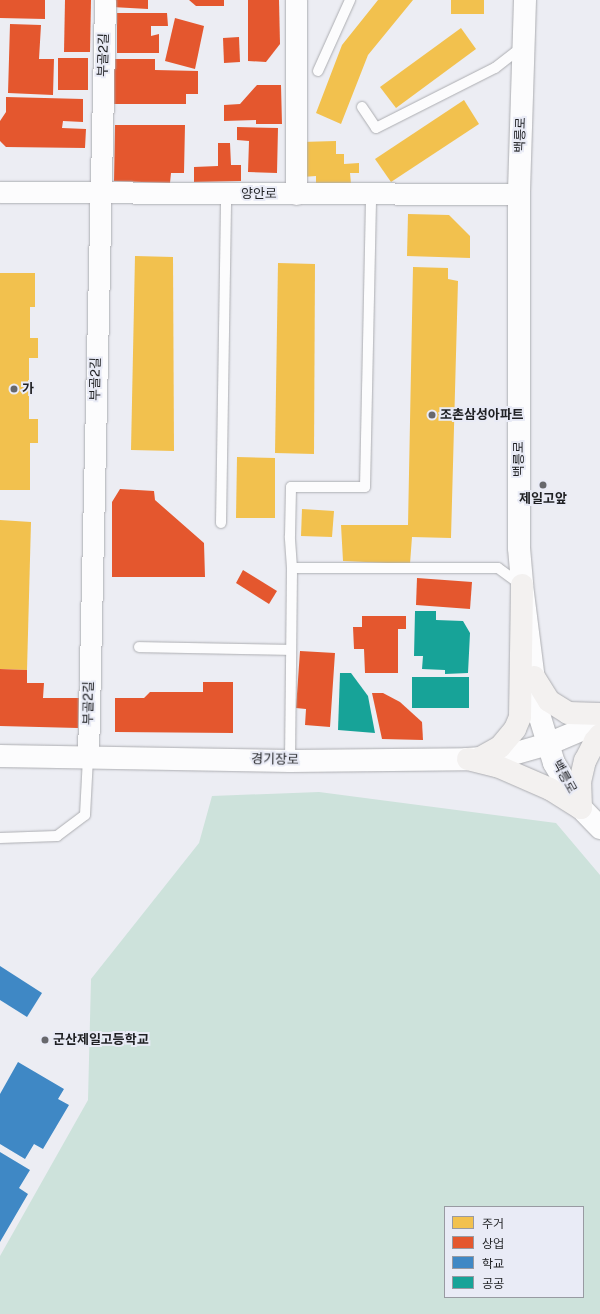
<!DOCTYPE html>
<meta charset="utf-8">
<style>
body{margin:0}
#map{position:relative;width:600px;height:1314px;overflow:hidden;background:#ecedf3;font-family:"Public Sans","Noto Sans KR",sans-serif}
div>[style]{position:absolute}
.green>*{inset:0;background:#cde2db}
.homes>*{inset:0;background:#f2c14e}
.shops>*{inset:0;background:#e4572e}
.schools>*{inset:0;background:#3f88c5}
.public>*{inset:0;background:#17a398}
.roads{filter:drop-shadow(0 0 1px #acadb1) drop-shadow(0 0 1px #acadb1)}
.service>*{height:10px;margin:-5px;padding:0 5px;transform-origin:5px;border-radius:5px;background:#fcfcfd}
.minor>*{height:21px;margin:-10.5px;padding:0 10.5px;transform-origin:10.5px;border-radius:10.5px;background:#fcfcfd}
.tertiary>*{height:22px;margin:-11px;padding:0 11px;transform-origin:11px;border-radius:11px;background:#fcfcfd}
.secondary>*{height:22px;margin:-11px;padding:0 11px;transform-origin:11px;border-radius:11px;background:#f3f1f0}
.dots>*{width:11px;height:11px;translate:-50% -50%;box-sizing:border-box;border:2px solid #e9ebf6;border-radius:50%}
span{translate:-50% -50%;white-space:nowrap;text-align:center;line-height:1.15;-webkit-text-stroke:4px #e9ebf6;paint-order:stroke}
.street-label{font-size:13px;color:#1f2023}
.poi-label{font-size:13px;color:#1f2023;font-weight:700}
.left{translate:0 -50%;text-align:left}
.legend{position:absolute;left:444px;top:1206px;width:140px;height:92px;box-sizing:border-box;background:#e9ebf6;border:1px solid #989aa2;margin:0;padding:5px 7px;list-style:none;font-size:12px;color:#1f2023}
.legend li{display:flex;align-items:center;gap:8px;height:20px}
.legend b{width:20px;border:1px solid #989aa2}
</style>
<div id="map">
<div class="green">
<i style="clip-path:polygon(evenodd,319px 792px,556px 823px,600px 875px,600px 1314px,0 1314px,0 1256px,88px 1100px,91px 979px,199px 843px,212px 796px,319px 792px,445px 1207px,583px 1207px,583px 1297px,445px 1297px,445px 1207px)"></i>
</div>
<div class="homes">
<i style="clip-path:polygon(378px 0,413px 0,368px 55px,341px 124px,316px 113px,342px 45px)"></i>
<i style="clip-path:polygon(451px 0,484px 0,484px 14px,451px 14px)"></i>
<i style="clip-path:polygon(461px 28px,476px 49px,396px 108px,380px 87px)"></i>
<i style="clip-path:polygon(464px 100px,479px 124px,391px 182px,375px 159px)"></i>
<i style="clip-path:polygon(336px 141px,336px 154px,344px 154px,344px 164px,359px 163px,359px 173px,350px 173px,351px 184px,316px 185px,316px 176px,302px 177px,301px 142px)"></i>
<i style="clip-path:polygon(408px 214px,449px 215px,470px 236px,470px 258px,407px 256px)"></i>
<i style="clip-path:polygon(135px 256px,173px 257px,174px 451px,131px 450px)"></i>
<i style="clip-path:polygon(278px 263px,315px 264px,314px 454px,275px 453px)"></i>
<i style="clip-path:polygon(413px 267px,448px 268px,448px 279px,458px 281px,451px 538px,412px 537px,410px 564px,343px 561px,341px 525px,408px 525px)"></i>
<i style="clip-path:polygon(0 273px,35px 273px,35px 307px,30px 307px,30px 338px,38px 338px,38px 358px,29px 358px,29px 419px,38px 419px,38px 443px,30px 443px,30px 490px,0 490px)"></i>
<i style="clip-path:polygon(237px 457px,275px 458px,275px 518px,236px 518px)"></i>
<i style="clip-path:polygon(302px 509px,334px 511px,332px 537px,301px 536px)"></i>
<i style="clip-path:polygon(0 520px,31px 522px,27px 670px,0 669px)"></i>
</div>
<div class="shops">
<i style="clip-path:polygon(0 0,45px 0,45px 19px,0 18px)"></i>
<i style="clip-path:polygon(65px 0,91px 0,90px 52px,64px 52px)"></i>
<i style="clip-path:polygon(113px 0,148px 0,148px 9px,112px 7px)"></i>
<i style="clip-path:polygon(189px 0,224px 0,224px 6px,196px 6px)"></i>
<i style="clip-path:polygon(248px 0,279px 0,280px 44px,266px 62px,248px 61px)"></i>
<i style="clip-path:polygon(117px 13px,167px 13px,168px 26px,151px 26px,151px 36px,159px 34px,159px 53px,117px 53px)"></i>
<i style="clip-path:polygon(175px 18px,204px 26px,195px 69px,165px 61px)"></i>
<i style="clip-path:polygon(10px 24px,41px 25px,39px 59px,54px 59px,53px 95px,8px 93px)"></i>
<i style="clip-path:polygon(239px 37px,240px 62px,224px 63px,223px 38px)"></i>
<i style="clip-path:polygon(58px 58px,88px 58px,88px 90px,58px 90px)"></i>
<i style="clip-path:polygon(113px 59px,155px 59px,155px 70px,198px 71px,198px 94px,186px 94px,186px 104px,113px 104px)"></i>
<i style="clip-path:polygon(257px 85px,281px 85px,282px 124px,256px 124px,256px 120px,224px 121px,224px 105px,240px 104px)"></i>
<i style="clip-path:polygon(6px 97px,83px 99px,83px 122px,63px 121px,62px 128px,86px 129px,85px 148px,6px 147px,0 141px,0 121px,6px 112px)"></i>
<i style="clip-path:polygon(115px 125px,185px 125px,184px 173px,171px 173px,170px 183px,114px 181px)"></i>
<i style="clip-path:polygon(237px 127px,278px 128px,277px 173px,248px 172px,249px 141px,237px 140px)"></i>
<i style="clip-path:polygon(218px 143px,230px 143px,231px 165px,241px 165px,241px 181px,194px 182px,194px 167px,218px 166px)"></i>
<i style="clip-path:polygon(120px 489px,154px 491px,155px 500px,204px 543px,205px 577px,112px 577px,112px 502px)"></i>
<i style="clip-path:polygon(243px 570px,277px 591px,269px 604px,236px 583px)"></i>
<i style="clip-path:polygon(417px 578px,472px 582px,470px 609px,416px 605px)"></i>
<i style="clip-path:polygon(362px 616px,406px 616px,406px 629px,398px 629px,398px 673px,365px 673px,364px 649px,354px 649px,353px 627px,362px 627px)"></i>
<i style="clip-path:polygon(300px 651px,335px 653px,330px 727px,305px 725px,306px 709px,296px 708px)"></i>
<i style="clip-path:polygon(0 669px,27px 670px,27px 683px,44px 683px,43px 698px,79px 698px,78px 728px,0 726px)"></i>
<i style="clip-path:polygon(203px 682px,233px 682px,233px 733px,115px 732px,115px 698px,144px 698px,150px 692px,203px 692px)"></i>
<i style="clip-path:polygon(372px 693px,383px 693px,400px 702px,422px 722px,423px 740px,382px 739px)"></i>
</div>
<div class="schools">
<i style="clip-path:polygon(0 966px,42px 993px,27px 1017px,0 1000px)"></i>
<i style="clip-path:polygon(18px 1062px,64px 1089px,58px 1099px,69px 1105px,43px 1149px,34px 1144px,25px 1159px,0 1144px,0 1094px)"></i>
<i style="clip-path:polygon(0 1152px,30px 1170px,19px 1188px,28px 1194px,0 1242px)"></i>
</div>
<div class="public">
<i style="clip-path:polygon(415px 611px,436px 611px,436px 620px,463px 621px,470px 633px,468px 673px,445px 674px,445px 670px,422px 669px,423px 656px,414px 656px)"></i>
<i style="clip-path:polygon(340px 673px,351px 673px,368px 696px,375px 733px,338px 730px)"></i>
<i style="clip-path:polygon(412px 677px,469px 677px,469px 708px,412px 708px)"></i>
</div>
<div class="roads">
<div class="service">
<i style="left:318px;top:71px;width:78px;rotate:-65.7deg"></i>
<i style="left:362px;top:107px;width:25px;rotate:56deg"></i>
<i style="left:376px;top:128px;width:133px;rotate:-26.8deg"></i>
<i style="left:495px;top:68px;width:36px;rotate:-38deg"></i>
<i style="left:221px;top:523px;width:329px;rotate:-89.1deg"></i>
<i style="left:292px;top:568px;width:32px;rotate:-94deg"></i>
<i style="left:290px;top:536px;width:49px;rotate:-88.8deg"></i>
<i style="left:291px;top:487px;width:74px"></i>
<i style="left:365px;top:487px;width:293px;rotate:-88.8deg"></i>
<i style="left:139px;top:647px;width:151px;rotate:1.1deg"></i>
<i style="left:290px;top:761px;width:193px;rotate:-89.4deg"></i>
<i style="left:292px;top:568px;width:206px"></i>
<i style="left:498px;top:568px;width:27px;rotate:36deg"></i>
<i style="left:0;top:838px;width:57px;rotate:-2deg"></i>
<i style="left:57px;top:836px;width:35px;rotate:-37deg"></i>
<i style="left:85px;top:815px;width:58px;rotate:-87deg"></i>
</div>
<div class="minor">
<i style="left:0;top:192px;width:519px;rotate:0.22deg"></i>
<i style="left:296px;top:194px;width:194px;rotate:-90deg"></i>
<i style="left:88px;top:757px;width:757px;rotate:-88.71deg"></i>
</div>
<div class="tertiary">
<i style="left:525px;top:0;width:194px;rotate:91.8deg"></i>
<i style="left:519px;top:194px;width:354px;rotate:90deg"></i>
<i style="left:519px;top:548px;width:37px;rotate:85deg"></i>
<i style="left:522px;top:585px;width:127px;rotate:82.8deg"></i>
<i style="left:538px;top:711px;width:54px;rotate:72.9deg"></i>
<i style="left:554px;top:763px;width:52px;rotate:59deg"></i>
<i style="left:581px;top:808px;width:28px;rotate:46deg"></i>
<i style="left:0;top:756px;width:290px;rotate:1deg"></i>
<i style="left:290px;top:761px;width:177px;rotate:-0.6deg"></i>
<i style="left:467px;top:759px;width:39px;rotate:-4deg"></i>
<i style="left:506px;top:756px;width:44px;rotate:-15.9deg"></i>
<i style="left:548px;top:744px;width:56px;rotate:-22.9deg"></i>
</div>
<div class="secondary">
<i style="left:534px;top:677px;width:28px;rotate:58deg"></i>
<i style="left:549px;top:701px;width:22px;rotate:32deg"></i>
<i style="left:568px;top:713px;width:32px;rotate:2deg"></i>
<i style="left:480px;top:758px;width:23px;rotate:-29deg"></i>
<i style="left:500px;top:747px;width:23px;rotate:-50deg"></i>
<i style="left:515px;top:729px;width:13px;rotate:-67deg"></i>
<i style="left:520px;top:717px;width:132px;rotate:-89.1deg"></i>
<i style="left:468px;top:759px;width:30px;rotate:14deg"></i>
<i style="left:497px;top:766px;width:58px;rotate:23.5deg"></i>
<i style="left:550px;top:789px;width:36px;rotate:32deg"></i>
<i style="left:581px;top:808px;width:26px;rotate:-92deg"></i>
<i style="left:580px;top:782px;width:22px;rotate:-77deg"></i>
<i style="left:585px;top:761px;width:22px;rotate:-63deg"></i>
<i style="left:595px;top:741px;width:8px;rotate:-50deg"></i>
</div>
</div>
<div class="dots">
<i style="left:14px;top:389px;background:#67686c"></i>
<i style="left:432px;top:415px;background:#67686c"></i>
<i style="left:543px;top:485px;background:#67686c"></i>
<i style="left:45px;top:1040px;background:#67686c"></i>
</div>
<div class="street-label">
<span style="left:104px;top:55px;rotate:-88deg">부골2길</span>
<span style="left:521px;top:135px;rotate:-88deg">백릉로</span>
<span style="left:259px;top:194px">양안로</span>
<span style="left:96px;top:379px;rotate:-89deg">부골2길</span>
<span style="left:519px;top:459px;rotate:-90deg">백릉로</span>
<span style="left:89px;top:703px;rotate:-89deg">부골2길</span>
<span style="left:275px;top:760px;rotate:1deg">경기장로</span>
<span style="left:564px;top:777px;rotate:61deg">백릉로</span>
</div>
<div class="poi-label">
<span class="left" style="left:22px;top:389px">가</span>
<span class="left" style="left:440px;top:415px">조촌삼성아파트</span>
<span style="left:543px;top:499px">제일고앞</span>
<span class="left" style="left:53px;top:1040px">군산제일고등학교</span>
</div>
<ul class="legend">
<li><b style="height:11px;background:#f2c14e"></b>주거</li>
<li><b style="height:11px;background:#e4572e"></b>상업</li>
<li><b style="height:11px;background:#3f88c5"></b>학교</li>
<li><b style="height:11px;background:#17a398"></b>공공</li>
</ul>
</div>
